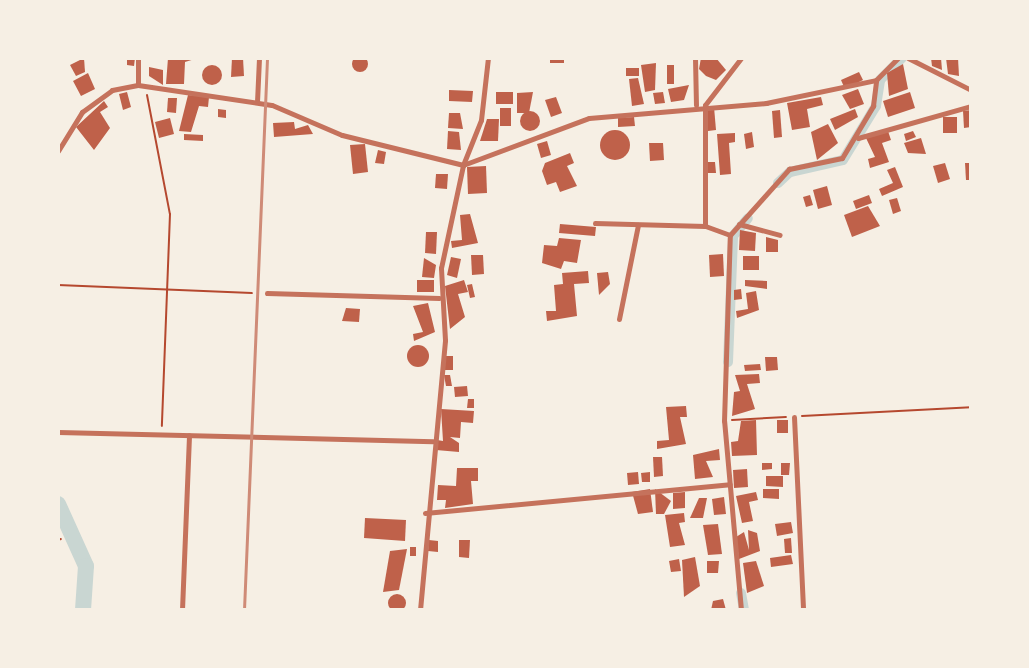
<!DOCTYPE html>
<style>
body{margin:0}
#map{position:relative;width:1029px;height:668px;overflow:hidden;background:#f6efe4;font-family:Signika,sans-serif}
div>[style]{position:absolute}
.canal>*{height:10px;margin:-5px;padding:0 5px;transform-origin:5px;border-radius:5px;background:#c9d6d2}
.river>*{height:16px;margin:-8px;padding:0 8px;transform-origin:8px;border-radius:8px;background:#c9d6d2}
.building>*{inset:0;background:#bf614a}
.round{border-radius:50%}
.path>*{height:2px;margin:-1px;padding:0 1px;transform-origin:1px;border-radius:1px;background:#b5482f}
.minor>*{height:5px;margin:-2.5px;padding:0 2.5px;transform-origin:2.5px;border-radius:2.5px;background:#c5725c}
.rail>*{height:2.5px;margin:-1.25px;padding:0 1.25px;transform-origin:1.25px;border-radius:1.25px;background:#cf8b77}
span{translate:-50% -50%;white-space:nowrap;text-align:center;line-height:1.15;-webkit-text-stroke:5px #f6efe4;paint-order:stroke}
.frame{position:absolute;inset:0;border:60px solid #f6efe4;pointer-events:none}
</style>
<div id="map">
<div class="canal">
<i style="left:778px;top:183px;width:16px;rotate:-43deg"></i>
<i style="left:790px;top:172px;width:54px;rotate:-12.8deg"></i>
<i style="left:843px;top:160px;width:63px;rotate:-58.6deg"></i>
<i style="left:876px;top:106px;width:26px;rotate:-81deg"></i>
<i style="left:880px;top:80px;width:31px;rotate:-45deg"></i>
<i style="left:728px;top:362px;width:126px;rotate:-87.7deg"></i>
<i style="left:733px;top:236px;width:23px;rotate:-50deg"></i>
<i style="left:741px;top:593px;width:17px;rotate:80deg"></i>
</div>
<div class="river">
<i style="left:58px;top:504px;width:68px;rotate:65.7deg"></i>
<i style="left:86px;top:566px;width:44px;rotate:93.9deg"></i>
</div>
<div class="building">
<i class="round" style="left:352px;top:56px;width:16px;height:16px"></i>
<i style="clip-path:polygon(84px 58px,85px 72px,76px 76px,70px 65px)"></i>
<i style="clip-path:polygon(127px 58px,135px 58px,134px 66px,127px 65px)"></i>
<i style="clip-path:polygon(168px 58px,198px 58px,185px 62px,184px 84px,166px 84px)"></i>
<i style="clip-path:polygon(232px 58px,243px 58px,244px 76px,231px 77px)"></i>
<i style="clip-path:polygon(550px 58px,564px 58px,564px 63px,550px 63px)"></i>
<i style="clip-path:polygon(701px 58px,716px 58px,726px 70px,716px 80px,706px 76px,699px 69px)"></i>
<i style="clip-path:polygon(931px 58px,941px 58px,942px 70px,932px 66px)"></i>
<i style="clip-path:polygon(946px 58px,958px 58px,959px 76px,948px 74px)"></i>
<i style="clip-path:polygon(656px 63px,655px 90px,645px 92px,641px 65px)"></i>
<i style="clip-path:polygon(903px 64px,908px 89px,889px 96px,887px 73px)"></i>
<i class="round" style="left:202px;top:65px;width:20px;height:20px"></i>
<i style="clip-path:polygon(667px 65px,674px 65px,674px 84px,667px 84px)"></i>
<i style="clip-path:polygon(149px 67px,163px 70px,163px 85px,149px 76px)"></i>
<i style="clip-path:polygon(626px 68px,639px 68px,639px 76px,626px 76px)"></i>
<i style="clip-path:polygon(859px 72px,863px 80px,845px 89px,841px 80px)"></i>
<i style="clip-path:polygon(88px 73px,95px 89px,81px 96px,73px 81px)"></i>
<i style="clip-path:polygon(638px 78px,644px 104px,632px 106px,629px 79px)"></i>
<i style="clip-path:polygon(689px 85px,684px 100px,671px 102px,668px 89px)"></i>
<i style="clip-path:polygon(858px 89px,864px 104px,850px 109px,842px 95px)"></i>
<i style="clip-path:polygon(449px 90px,473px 91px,472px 102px,449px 101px)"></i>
<i style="clip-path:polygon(127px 92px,131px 107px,123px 110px,119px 94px)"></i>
<i style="clip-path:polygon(496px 92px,513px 92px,513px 104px,496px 104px)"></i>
<i style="clip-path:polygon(533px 92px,529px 113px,517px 113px,517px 93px)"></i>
<i style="clip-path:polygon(663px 92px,665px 103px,655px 104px,653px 93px)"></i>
<i style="clip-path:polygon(910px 92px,915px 108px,888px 117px,883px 101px)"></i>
<i style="clip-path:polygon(188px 95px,209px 97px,208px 107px,199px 106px,191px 132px,179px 131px)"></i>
<i style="clip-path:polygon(556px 97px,562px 113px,551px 117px,545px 100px)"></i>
<i style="clip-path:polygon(821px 97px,823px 105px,807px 109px,810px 127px,792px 130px,787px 103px)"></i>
<i style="clip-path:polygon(168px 98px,177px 98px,176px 113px,167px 112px)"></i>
<i style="clip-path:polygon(104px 101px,108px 107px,100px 112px,110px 128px,94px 150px,76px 127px)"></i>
<i style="clip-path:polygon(707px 107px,714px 107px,716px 130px,708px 131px)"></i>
<i style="clip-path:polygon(500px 108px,511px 108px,511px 126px,500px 126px)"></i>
<i style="clip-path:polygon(218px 109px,226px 110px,226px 118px,218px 117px)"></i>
<i style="clip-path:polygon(855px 109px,858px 117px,835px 130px,830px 119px)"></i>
<i style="clip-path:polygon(780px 110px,782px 137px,774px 138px,772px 111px)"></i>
<i style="clip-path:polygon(971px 110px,971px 127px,964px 128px,963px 111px)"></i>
<i class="round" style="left:520px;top:111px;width:20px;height:20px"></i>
<i style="clip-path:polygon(449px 113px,460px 113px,463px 129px,448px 128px)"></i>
<i style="clip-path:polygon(634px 117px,635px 126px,618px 127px,618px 118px)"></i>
<i style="clip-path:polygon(943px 117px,957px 117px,957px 133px,943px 133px)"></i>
<i style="clip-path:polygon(170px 118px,174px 134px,159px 138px,155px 122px)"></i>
<i style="clip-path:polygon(487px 119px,499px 119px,498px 141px,480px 141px)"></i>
<i style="clip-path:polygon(294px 122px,295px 129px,308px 125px,313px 134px,274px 137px,273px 123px)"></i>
<i style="clip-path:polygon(828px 124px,838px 143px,817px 160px,811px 132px)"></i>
<i class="round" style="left:600px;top:130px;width:30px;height:30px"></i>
<i style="clip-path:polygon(448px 131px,459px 132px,461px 150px,447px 149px)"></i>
<i style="clip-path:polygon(888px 131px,891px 140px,882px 143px,889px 162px,870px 168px,868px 159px,875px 157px,866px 138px)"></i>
<i style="clip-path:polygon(913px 131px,916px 137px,906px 141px,904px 134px)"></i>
<i style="clip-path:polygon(752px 132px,754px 147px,746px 149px,744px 134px)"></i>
<i style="clip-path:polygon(735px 133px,735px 142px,729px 143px,731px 174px,720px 175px,717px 134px)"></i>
<i style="clip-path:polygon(184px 134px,203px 135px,203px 141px,184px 140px)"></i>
<i style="clip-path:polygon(921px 138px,926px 154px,908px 153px,904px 143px)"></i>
<i style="clip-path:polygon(547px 141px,551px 155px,541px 158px,537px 144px)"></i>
<i style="clip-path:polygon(649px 143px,663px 143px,664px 160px,650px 161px)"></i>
<i style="clip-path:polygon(365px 144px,368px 172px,353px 174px,350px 145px)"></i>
<i style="clip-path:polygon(378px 150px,386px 152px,384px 164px,375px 163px)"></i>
<i style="clip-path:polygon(570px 153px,574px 163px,567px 166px,577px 186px,560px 192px,556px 182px,547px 185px,542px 171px,545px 163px)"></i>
<i style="clip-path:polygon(708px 162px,715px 162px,716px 173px,708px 173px)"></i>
<i style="clip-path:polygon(945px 163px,950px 179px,938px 183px,933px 166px)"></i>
<i style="clip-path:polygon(965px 163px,971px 163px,971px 180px,966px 180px)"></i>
<i style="clip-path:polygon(486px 166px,487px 193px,468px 194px,467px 167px)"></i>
<i style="clip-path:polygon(895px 167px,903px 187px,882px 196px,879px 189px,893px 183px,887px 170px)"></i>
<i style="clip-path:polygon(436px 174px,448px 174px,447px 189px,435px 188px)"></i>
<i style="clip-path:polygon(827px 186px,832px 205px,818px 209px,813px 190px)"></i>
<i style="clip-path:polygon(810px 195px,813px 205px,806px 207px,803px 197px)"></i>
<i style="clip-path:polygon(869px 195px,872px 203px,856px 209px,853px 201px)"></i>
<i style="clip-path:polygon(897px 198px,901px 211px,893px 214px,889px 200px)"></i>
<i style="clip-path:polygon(868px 206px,880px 226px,852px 237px,844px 215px)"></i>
<i style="clip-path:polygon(470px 214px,478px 243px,452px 248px,451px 241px,462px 240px,460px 215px)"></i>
<i style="clip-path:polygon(560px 224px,596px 227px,595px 236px,559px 233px)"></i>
<i style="clip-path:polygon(740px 230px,756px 233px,755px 251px,739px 250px)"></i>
<i style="clip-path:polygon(426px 232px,437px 232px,436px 254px,425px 253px)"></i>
<i style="clip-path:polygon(766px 237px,778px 240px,778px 252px,766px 252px)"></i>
<i style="clip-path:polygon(559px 238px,581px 240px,577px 263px,564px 261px,561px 269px,542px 263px,544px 245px,557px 246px)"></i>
<i style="clip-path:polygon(723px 254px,724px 276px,710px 277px,709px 255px)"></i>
<i style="clip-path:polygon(471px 255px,483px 255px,484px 274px,472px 275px)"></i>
<i style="clip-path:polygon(743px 256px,759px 256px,759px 270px,743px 270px)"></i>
<i style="clip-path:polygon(451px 257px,461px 259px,457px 278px,447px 275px)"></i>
<i style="clip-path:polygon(424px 258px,436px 265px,434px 278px,422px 277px)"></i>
<i style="clip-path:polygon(588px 271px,589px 283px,574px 284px,577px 316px,547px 321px,546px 311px,556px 311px,554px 285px,563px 284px,562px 273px)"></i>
<i style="clip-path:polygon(608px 272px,610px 284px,599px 295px,597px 273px)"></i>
<i style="clip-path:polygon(417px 280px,434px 280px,434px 292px,417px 292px)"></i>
<i style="clip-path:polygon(464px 280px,468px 292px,458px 294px,465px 317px,450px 329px,445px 286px)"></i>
<i style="clip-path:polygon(745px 280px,767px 281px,767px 289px,745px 286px)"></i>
<i style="clip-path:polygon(472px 284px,475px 297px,470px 298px,467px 285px)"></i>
<i style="clip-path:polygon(741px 289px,742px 299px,734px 300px,734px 290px)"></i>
<i style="clip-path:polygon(756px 291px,759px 310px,737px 318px,736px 311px,748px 309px,746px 293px)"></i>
<i style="clip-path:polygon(428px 303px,435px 332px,414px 341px,413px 334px,423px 332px,413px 306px)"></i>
<i style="clip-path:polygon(346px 308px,360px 309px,359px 322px,342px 321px)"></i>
<i class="round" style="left:407px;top:345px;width:22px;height:22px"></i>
<i style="clip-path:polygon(445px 356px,453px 356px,453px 370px,445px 370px)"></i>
<i style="clip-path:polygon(765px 357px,777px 357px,778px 370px,766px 371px)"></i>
<i style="clip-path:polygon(760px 364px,761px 370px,745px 371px,744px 365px)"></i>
<i style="clip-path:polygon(759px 374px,760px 383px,747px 384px,755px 409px,732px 416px,734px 392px,740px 391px,735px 375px)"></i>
<i style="clip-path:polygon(444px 375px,450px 375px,452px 386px,446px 386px)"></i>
<i style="clip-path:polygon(467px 386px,468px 396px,455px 397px,454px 387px)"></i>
<i style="clip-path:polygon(468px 399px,474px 399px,474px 408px,467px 408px)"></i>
<i style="clip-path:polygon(686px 406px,687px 417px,680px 417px,686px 444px,657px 449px,657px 441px,669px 440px,666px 407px)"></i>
<i style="clip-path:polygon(441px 409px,474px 411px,473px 423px,461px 422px,460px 438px,450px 437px,459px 443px,459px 452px,436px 450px,437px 440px,443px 441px)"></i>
<i style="clip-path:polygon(756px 420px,757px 455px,732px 456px,731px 442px,738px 441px,741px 421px)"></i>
<i style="clip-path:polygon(777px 420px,788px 420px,788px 433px,777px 433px)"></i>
<i style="clip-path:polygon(719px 449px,720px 460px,706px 461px,713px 477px,695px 479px,693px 455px)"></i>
<i style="clip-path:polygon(653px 457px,662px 457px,663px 476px,654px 477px)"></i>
<i style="clip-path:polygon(762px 463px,772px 463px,772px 469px,762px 470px)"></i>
<i style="clip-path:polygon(781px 463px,790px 463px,789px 475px,781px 475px)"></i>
<i style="clip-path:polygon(457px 468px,478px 468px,478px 481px,471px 481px,473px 504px,445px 508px,446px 500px,437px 500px,438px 485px,456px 486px)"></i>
<i style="clip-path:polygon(747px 469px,748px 487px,734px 488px,733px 470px)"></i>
<i style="clip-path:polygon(638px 472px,639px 484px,628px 485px,627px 473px)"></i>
<i style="clip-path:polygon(650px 472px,650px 482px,642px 482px,641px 473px)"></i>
<i style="clip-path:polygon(766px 476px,783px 476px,783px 487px,766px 486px)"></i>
<i style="clip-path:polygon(650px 489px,653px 512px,638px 514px,632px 492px)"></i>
<i style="clip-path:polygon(655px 489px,671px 501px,664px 514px,656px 514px)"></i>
<i style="clip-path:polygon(763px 489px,779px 489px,779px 499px,763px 498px)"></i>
<i style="clip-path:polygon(685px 492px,685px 508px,673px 509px,673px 493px)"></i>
<i style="clip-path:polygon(756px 492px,758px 500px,749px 502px,753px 521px,742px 523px,736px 496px)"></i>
<i style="clip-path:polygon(724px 497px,726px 514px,714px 515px,712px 499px)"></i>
<i style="clip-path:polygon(699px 498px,707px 498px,703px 518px,690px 518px)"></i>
<i style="clip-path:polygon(684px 513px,685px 522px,679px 523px,685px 545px,670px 547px,665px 515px)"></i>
<i style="clip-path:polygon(365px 518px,406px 520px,405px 541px,364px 538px)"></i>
<i style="clip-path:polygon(791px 522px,793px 533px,777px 536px,775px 524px)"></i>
<i style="clip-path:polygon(718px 524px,722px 554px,708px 555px,703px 525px)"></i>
<i style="clip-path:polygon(748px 530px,757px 533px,760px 551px,739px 559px,736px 537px,744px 532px,749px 550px)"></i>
<i style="clip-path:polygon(791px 538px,792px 553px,785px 553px,784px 539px)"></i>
<i style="clip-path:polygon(429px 540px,438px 541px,438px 552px,428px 551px)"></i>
<i style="clip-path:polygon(459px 540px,470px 540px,469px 558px,459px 557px)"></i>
<i style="clip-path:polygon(410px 547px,416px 547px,416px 556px,410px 556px)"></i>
<i style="clip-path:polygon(407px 549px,399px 590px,383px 592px,390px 551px)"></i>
<i style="clip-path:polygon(791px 555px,793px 564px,771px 567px,770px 558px)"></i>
<i style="clip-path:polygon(695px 557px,700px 586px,684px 597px,682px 560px)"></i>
<i style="clip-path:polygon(679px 559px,681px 571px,671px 572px,669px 561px)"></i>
<i style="clip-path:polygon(707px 561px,719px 561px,718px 573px,707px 573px)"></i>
<i style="clip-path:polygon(756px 561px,764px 586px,747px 593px,743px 563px)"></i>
<i class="round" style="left:388px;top:594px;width:18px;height:18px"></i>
<i style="clip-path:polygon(723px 599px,726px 610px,711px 610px,713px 601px)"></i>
</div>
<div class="path">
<i style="left:147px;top:95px;width:121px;rotate:79.1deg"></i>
<i style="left:170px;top:214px;width:212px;rotate:92.2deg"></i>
<i style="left:58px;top:285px;width:194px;rotate:2.4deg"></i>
<i style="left:802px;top:416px;width:169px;rotate:-3deg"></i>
<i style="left:732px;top:420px;width:54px;rotate:-3.2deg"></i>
<i style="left:58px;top:540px;width:3px;rotate:-18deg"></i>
</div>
<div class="minor">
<i style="left:138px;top:58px;width:27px;rotate:90deg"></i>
<i style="left:695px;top:58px;width:47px;rotate:88.8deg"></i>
<i style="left:908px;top:58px;width:71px;rotate:26.9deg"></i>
<i style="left:257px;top:102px;width:44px;rotate:-87.4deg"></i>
<i style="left:858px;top:138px;width:117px;rotate:-15.8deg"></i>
<i style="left:58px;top:151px;width:46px;rotate:-58.4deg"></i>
<i style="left:82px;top:112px;width:37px;rotate:-36deg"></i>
<i style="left:112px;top:90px;width:26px;rotate:-11deg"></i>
<i style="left:138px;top:85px;width:135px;rotate:8.5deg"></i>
<i style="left:272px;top:105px;width:76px;rotate:23.2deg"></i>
<i style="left:342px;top:135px;width:125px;rotate:13.9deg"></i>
<i style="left:463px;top:165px;width:134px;rotate:-20.5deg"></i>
<i style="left:589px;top:118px;width:178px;rotate:-4.8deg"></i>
<i style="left:766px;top:103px;width:112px;rotate:-11.8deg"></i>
<i style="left:595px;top:223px;width:110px;rotate:1.6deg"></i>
<i style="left:739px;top:224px;width:42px;rotate:15deg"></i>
<i style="left:730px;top:235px;width:27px;rotate:-160deg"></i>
<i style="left:705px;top:226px;width:121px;rotate:-90deg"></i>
<i style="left:705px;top:105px;width:59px;rotate:-52.5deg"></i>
<i style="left:267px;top:293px;width:172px;rotate:1.7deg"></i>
<i style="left:619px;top:319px;width:96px;rotate:-78.6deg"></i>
<i style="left:794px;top:417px;width:193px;rotate:87.3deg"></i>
<i style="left:58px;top:432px;width:375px;rotate:1.4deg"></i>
<i style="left:425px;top:513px;width:306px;rotate:-5.4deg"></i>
<i style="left:182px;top:610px;width:175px;rotate:-87.7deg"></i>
<i style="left:420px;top:610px;width:271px;rotate:-84.7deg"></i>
<i style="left:445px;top:340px;width:72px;rotate:-93.2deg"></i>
<i style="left:441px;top:268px;width:105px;rotate:-77.9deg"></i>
<i style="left:463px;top:165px;width:48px;rotate:-68.2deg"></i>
<i style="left:481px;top:120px;width:62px;rotate:-83.6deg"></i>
<i style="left:741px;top:610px;width:190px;rotate:-95.1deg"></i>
<i style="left:724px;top:421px;width:186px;rotate:-88.2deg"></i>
<i style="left:730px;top:235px;width:89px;rotate:-48.2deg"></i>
<i style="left:789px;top:169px;width:54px;rotate:-11.7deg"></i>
<i style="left:842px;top:158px;width:61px;rotate:-59.2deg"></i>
<i style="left:873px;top:106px;width:26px;rotate:-83deg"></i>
<i style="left:876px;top:80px;width:31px;rotate:-45deg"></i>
</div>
<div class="rail">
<i style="left:244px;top:610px;width:552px;rotate:-87.61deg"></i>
</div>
<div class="frame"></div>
</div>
